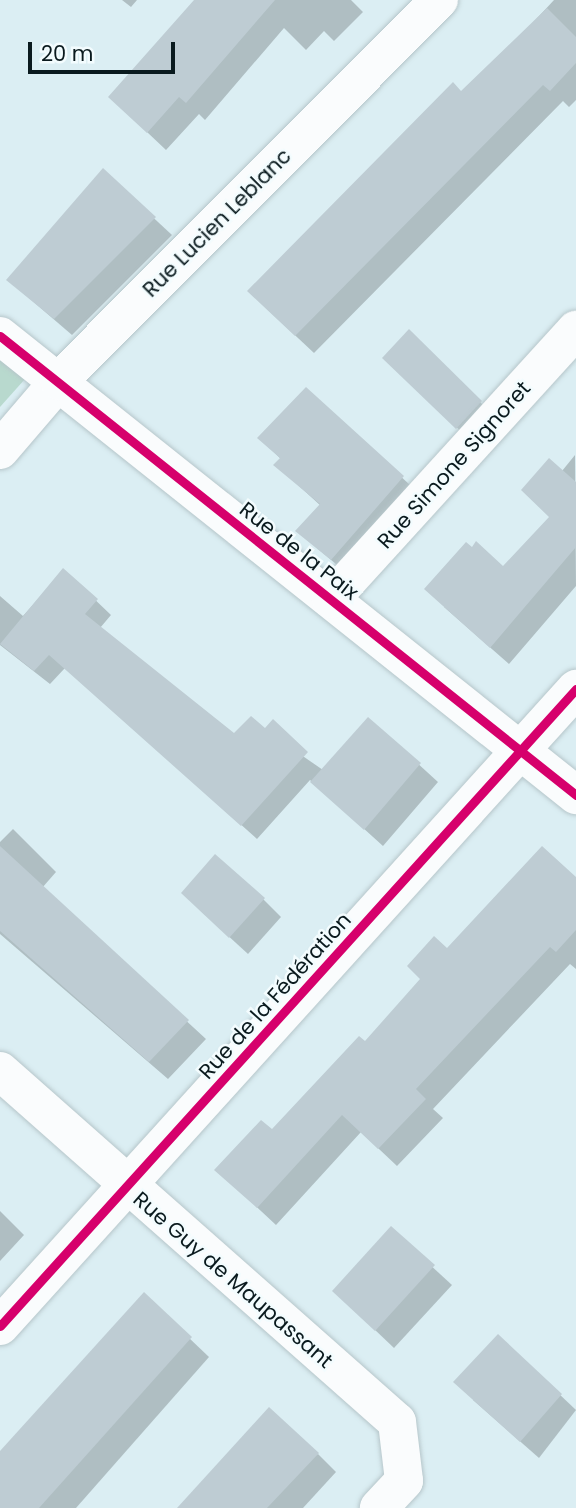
<!DOCTYPE html>
<meta charset="utf-8">
<style>
body{margin:0}
#map{position:relative;width:576px;height:1508px;overflow:hidden;background:#dbeef3;font-family:Poppins,sans-serif}
div>[style]{position:absolute}
.green>*{inset:0;background:#b8d9ce}
.shadow>*{inset:0;background:#0003}
.building>*{inset:0;background:#beccd3}
.roads{filter:drop-shadow(0 0 2px #b6c6ca) drop-shadow(0 0 2px #b6c6ca)}
.minor>*{height:38px;margin:-19px;padding:0 19px;transform-origin:19px;border-radius:19px;background:#fafcfd}
.cycleway>*{height:9px;margin:-4.5px;padding:0 4.5px;transform-origin:4.5px;border-radius:4.5px;background:#d6006c}
span{translate:-50% -50%;white-space:nowrap;text-align:center;line-height:1.15;-webkit-text-stroke:5px #f3fcfe;paint-order:stroke}
.street-label{font-size:21px;color:#0a1a1e}
.scale{position:absolute;left:28px;top:42px;width:147px;height:32px;box-sizing:border-box;border:4px solid #0a1a1e;border-top:0;padding-left:9px;font-size:21px;line-height:24px;white-space:nowrap;color:#0a1a1e;-webkit-text-stroke:5px #f3fcfe;paint-order:stroke}
</style>
<div id="map">
<div class="green">
<i style="clip-path:polygon(0 360px,25px 379px,0 407px)"></i>
</div>
<div class="shadow">
<i style="clip-path:polygon(122px 0,137px 0,131px 7px)"></i>
<i style="clip-path:polygon(232px 0,351px 0,363px 12px,334px 41px,324px 31px,306px 50px,284px 28px,205px 120px,199px 114px,166px 150px,129px 115px)"></i>
<i style="clip-path:polygon(554px 0,576px 0,576px 100px,569px 107px,563px 101px,314px 353px,267px 309px)"></i>
<i style="clip-path:polygon(103px 171px,172px 235px,72px 335px,8px 280px)"></i>
<i style="clip-path:polygon(409px 331px,494px 416px,471px 441px,398px 371px)"></i>
<i style="clip-path:polygon(306px 390px,421px 495px,350px 576px,297px 531px,321px 506px,276px 465px,281px 459px,259px 438px)"></i>
<i style="clip-path:polygon(575px 455px,576px 586px,509px 664px,444px 607px,503px 568px,551px 518px,562px 471px)"></i>
<i style="clip-path:polygon(64px 570px,111px 615px,100px 628px,234px 736px,265px 730px,323px 770px,369px 719px,438px 782px,383px 846px,310px 780px,257px 839px,65px 668px,50px 684px,0 645px,0 596px,23px 616px)"></i>
<i style="clip-path:polygon(13px 829px,56px 872px,42px 888px,206px 1039px,168px 1079px,0 934px,0 842px)"></i>
<i style="clip-path:polygon(576px 879px,576px 969px,570px 964px,433px 1109px,443px 1118px,397px 1166px,361px 1132px,276px 1225px,217px 1170px,272px 1132px,365px 1044px,448px 950px)"></i>
<i style="clip-path:polygon(263px 899px,281px 917px,248px 954px,201px 911px)"></i>
<i style="clip-path:polygon(0 1211px,24px 1235px,0 1261px)"></i>
<i style="clip-path:polygon(391px 1229px,452px 1285px,394px 1348px,353px 1309px)"></i>
<i style="clip-path:polygon(144px 1295px,209px 1357px,76px 1508px,0 1508px,0 1453px)"></i>
<i style="clip-path:polygon(498px 1336px,576px 1410px,539px 1458px,473px 1400px)"></i>
<i style="clip-path:polygon(318px 1454px,336px 1472px,303px 1508px,180px 1508px)"></i>
</div>
<div class="building">
<i style="clip-path:polygon(194px 0,275px 0,186px 103px,179px 97px,147px 133px,108px 97px)"></i>
<i style="clip-path:polygon(547px 8px,576px 37px,576px 63px,550px 91px,543px 85px,295px 336px,247px 291px,453px 82px,461px 91px)"></i>
<i style="clip-path:polygon(103px 168px,156px 217px,54px 319px,6px 280px)"></i>
<i style="clip-path:polygon(409px 329px,482px 401px,456px 429px,382px 358px)"></i>
<i style="clip-path:polygon(306px 387px,404px 476px,331px 560px,295px 531px,320px 504px,273px 465px,280px 458px,257px 438px)"></i>
<i style="clip-path:polygon(549px 458px,576px 482px,576px 547px,490px 648px,424px 589px,466px 542px,472px 547px,476px 541px,503px 566px,549px 517px,521px 490px)"></i>
<i style="clip-path:polygon(63px 568px,98px 599px,85px 614px,234px 733px,251px 716px,265px 728px,273px 719px,308px 752px,241px 826px,49px 655px,34px 671px,0 644px)"></i>
<i style="clip-path:polygon(368px 717px,421px 763px,364px 830px,310px 782px)"></i>
<i style="clip-path:polygon(0 846px,189px 1020px,149px 1062px,0 931px)"></i>
<i style="clip-path:polygon(542px 846px,576px 877px,576px 930px,556px 952px,550px 947px,416px 1089px,426px 1099px,378px 1149px,342px 1115px,257px 1208px,214px 1170px,261px 1120px,272px 1129px,359px 1036px,365px 1041px,420px 979px,407px 966px,434px 936px,447px 948px)"></i>
<i style="clip-path:polygon(215px 854px,265px 898px,229px 938px,181px 893px)"></i>
<i style="clip-path:polygon(391px 1226px,435px 1265px,375px 1331px,332px 1291px)"></i>
<i style="clip-path:polygon(144px 1292px,192px 1337px,39px 1508px,0 1508px,0 1451px)"></i>
<i style="clip-path:polygon(498px 1334px,562px 1394px,520px 1442px,453px 1382px)"></i>
<i style="clip-path:polygon(269px 1407px,319px 1453px,267px 1508px,177px 1508px)"></i>
</div>
<div class="roads">
<div class="minor">
<i style="left:0;top:336px;width:737px;rotate:38.55deg"></i>
<i style="left:0;top:450px;width:91px;rotate:-49.5deg"></i>
<i style="left:59px;top:381px;width:538px;rotate:-45.08deg"></i>
<i style="left:331px;top:599px;width:364px;rotate:-47.7deg"></i>
<i style="left:0;top:1071px;width:530px;rotate:41.48deg"></i>
<i style="left:397px;top:1422px;width:59px;rotate:83.2deg"></i>
<i style="left:404px;top:1481px;width:37px;rotate:133deg"></i>
<i style="left:0;top:1326px;width:859px;rotate:-47.88deg"></i>
</div>
</div>
<div class="cycleway">
<i style="left:0;top:336px;width:737px;rotate:38.55deg"></i>
<i style="left:0;top:1326px;width:859px;rotate:-47.88deg"></i>
</div>
<div class="street-label">
<span style="left:217px;top:223px;rotate:-45deg">Rue Lucien Leblanc</span>
<span style="left:454px;top:465px;rotate:-48deg">Rue Simone Signoret</span>
<span style="left:299px;top:551px;rotate:38deg">Rue de la Paix</span>
<span style="left:275px;top:996px;rotate:-48deg">Rue de la Fédération</span>
<span style="left:233px;top:1280px;rotate:41deg">Rue Guy de Maupassant</span>
</div>
<div class="scale">20 m</div>
</div>
